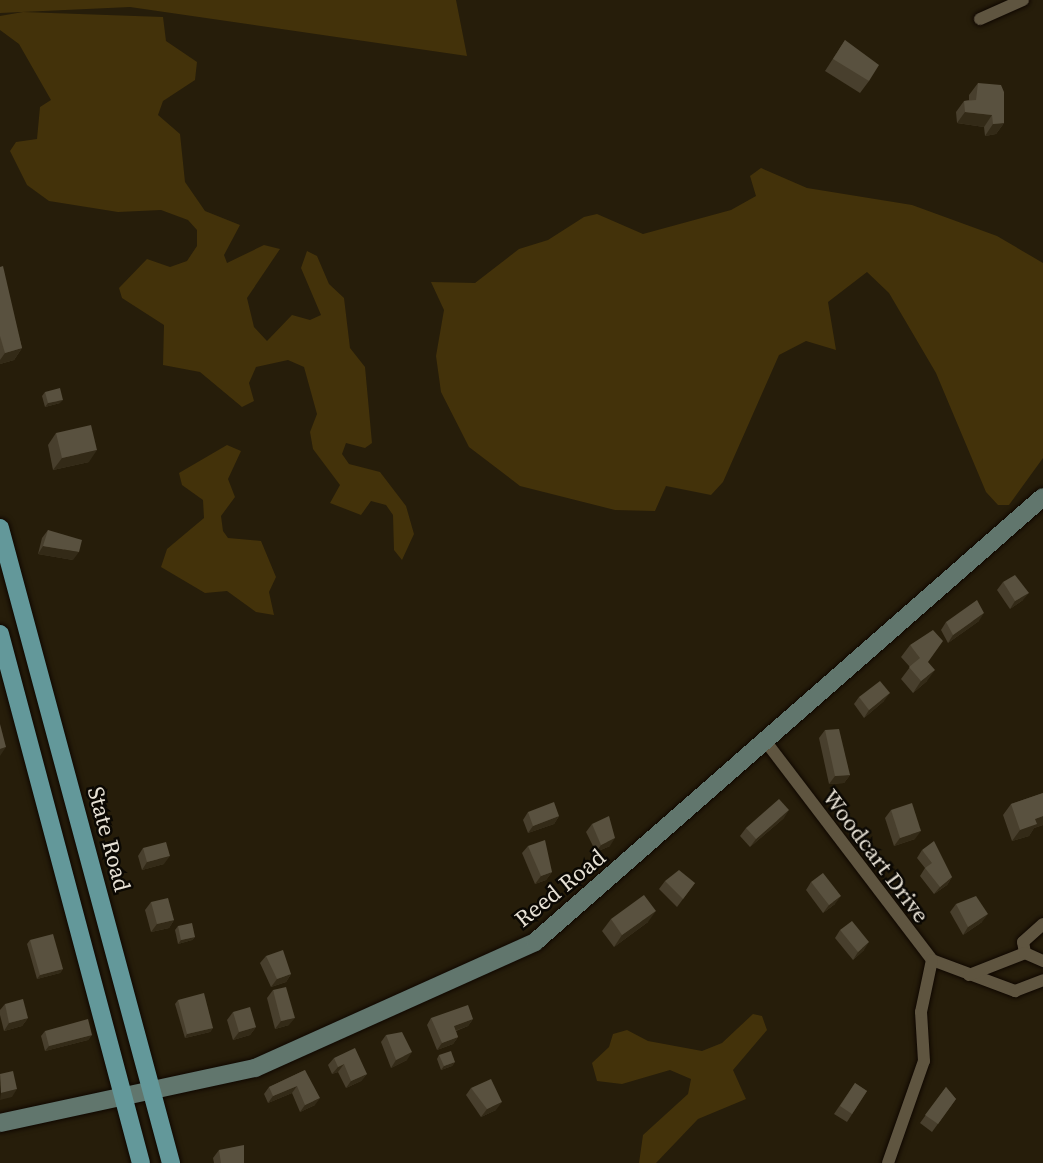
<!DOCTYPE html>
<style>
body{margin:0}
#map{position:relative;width:1043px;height:1163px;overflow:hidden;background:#261d0a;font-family:"Source Serif 4",serif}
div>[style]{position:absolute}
.green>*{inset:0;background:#43320a}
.roads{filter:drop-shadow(0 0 2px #0f0700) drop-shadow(0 0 2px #0f0700)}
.street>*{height:12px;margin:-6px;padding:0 6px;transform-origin:6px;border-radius:6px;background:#5f5540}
.secondary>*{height:18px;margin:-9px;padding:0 9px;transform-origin:9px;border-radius:9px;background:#61766d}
.primary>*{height:18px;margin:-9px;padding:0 9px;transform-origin:9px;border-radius:9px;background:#63989a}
.wall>*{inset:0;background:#483f2d}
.shaded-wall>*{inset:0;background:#332a17}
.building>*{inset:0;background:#59513f}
span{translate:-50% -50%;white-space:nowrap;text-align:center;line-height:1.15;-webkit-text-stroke:5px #0b0803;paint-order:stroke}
.street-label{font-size:23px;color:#e7e1d5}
</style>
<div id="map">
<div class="green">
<i style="clip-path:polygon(0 0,456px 0,467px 56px,130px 7px,0 13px)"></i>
<i style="clip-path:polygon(23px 12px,163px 17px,166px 41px,197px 62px,195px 80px,163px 101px,158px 115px,180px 134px,185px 182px,205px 211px,240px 225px,224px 255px,227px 263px,264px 245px,280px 249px,247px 298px,254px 327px,267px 341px,292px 315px,310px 320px,321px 315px,301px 268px,307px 251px,317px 256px,329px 284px,344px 298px,350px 348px,365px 367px,372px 443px,365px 448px,346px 443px,342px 454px,349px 464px,380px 472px,406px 506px,414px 534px,402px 560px,394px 550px,393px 515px,386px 505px,371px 501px,361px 515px,330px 503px,340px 485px,313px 449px,310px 432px,317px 414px,304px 367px,288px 360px,256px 367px,249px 383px,254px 401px,242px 407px,200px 372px,163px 365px,164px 325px,122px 298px,119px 288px,147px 259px,170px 267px,187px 261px,197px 246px,197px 230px,188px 220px,161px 210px,118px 212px,49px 201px,27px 185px,10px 151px,16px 142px,37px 139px,40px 107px,51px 100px,19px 44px,0 30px,0 16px)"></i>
<i style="clip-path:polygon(761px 168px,807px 188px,912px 205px,997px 236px,1043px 263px,1043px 458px,1009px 505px,998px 505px,986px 492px,936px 373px,889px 293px,867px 272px,828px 302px,836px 350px,806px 341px,779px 355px,723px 482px,711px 495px,666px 486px,655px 511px,615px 510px,520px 486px,469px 447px,441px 392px,436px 356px,444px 310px,431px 282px,475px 283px,519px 249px,548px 240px,584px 217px,597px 214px,643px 234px,731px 210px,756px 196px,750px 176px)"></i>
<i style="clip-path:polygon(227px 445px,241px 451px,228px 479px,235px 497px,221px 516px,223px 531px,228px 538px,261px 541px,276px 577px,269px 592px,274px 615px,256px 612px,227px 591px,205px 593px,161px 567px,167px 549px,204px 518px,203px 500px,182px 485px,179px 473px)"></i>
<i style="clip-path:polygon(753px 1014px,762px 1016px,767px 1030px,733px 1070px,746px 1099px,698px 1119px,656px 1163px,639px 1163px,643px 1135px,688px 1094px,691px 1079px,670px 1070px,622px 1084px,597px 1081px,592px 1063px,609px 1047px,613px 1034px,627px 1030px,648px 1041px,702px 1051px,722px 1043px)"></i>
</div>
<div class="roads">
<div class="street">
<i style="left:980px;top:19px;width:47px;rotate:-23.8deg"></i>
<i style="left:766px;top:742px;width:274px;rotate:52.7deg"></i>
<i style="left:932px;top:960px;width:89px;rotate:20.5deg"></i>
<i style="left:1015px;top:991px;width:30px;rotate:-21deg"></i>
<i style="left:1025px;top:953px;width:11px;rotate:-100deg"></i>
<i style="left:1023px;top:942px;width:27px;rotate:-42deg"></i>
<i style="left:969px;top:975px;width:60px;rotate:-21.4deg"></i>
<i style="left:1025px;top:953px;width:20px;rotate:24deg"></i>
<i style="left:888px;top:1163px;width:108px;rotate:-70.6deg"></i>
<i style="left:924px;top:1061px;width:49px;rotate:-93.5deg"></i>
<i style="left:921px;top:1012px;width:53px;rotate:-78.1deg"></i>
</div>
<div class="secondary">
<i style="left:0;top:1123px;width:261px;rotate:-12.2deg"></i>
<i style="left:255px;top:1068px;width:307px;rotate:-24.2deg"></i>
<i style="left:535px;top:942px;width:675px;rotate:-41.22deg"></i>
</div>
<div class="primary">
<i style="left:0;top:528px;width:658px;rotate:74.93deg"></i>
<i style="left:0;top:634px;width:547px;rotate:75.08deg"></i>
</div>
</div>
<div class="wall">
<i style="clip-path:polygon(845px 40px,869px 81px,860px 93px,825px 71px)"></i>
<i style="clip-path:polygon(978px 83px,1004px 123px,996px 134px,985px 136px,984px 127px,957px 123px,956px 112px,964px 101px,969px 100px,969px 95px)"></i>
<i style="clip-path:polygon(0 267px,22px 348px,14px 360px,0 364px)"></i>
<i style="clip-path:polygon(45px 392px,60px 403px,45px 407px,42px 396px)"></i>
<i style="clip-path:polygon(56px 433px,89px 462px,53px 470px,48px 445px)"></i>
<i style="clip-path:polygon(48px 530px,73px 560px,38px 554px,42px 538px)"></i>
<i style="clip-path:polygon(1003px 582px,1023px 600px,1010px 609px,997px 590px)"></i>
<i style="clip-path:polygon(979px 621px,948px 643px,941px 630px,946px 622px)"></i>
<i style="clip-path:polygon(910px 645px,928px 662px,927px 681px,913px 693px,901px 679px,910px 667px,901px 657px)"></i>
<i style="clip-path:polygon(859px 697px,884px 701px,864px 718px,854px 704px)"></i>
<i style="clip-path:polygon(825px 730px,850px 775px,844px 783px,829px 784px,819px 738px)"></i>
<i style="clip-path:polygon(1043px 793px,1043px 825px,1034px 828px,1029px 836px,1012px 841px,1003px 815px,1011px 804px)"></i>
<i style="clip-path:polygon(891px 810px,915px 839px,894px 846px,885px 818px)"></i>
<i style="clip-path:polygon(528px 812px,559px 816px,554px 824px,528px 833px,523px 820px)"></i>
<i style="clip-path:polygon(784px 818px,750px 847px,740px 836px,746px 828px)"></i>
<i style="clip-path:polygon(592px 824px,610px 846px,596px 852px,586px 832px)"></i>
<i style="clip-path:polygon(528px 846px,552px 872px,546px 880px,535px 884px,522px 853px)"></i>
<i style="clip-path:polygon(143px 848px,164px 864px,142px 870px,138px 856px)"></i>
<i style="clip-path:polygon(922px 850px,952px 877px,947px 885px,934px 894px,920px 876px,925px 868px,917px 858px)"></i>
<i style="clip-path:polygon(665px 881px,695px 883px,677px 907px,659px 889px)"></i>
<i style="clip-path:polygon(811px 882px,835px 904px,823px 913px,806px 890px)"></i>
<i style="clip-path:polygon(151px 902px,174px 920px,169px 928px,151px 932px,145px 910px)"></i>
<i style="clip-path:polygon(956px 904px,982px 922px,963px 935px,950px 912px)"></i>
<i style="clip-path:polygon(611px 919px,648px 922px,614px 947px,602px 931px)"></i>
<i style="clip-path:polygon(178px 926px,195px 937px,192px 940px,178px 944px,175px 930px)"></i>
<i style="clip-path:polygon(840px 930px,864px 950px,853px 960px,835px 938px)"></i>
<i style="clip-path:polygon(30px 940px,63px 969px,60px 973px,37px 979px,27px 944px)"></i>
<i style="clip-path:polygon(266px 956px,291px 974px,286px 982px,271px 987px,260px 963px)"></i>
<i style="clip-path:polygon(273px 990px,289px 1025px,275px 1029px,267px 998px)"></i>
<i style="clip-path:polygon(178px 1000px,213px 1028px,210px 1032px,185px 1038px,175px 1004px)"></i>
<i style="clip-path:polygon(5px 1004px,28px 1018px,22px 1026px,4px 1031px,0 1015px,0 1010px)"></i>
<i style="clip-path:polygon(233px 1012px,256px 1027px,250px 1035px,233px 1040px,227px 1020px)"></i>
<i style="clip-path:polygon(431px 1018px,473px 1019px,468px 1026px,456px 1031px,458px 1037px,453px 1044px,437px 1050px,427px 1025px)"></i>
<i style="clip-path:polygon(45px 1031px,92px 1035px,88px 1040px,45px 1051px,41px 1036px)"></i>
<i style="clip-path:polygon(386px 1035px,407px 1060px,391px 1068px,381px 1042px)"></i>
<i style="clip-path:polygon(439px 1055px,455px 1062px,452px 1066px,441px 1070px,437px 1059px)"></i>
<i style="clip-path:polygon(334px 1058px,367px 1074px,361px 1081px,346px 1088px,338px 1072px,332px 1074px,328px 1065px)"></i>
<i style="clip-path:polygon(305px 1070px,315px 1105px,300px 1112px,292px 1093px,268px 1103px,264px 1094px,269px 1087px)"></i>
<i style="clip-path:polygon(855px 1083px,867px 1091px,847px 1122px,834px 1114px)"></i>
<i style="clip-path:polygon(946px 1087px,956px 1099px,932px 1132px,920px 1123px)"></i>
<i style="clip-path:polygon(471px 1088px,496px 1110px,481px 1117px,466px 1095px)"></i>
<i style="clip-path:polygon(219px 1150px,244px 1163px,214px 1163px,213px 1158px)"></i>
</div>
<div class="shaded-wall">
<i style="clip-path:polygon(965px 112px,992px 115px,984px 127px,957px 123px)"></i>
<i style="clip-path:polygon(1004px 123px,996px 134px,985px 136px,993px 124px)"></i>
<i style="clip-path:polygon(22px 348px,14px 360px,0 364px,0 360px,5px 353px)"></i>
<i style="clip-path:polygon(63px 400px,60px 403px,45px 407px,48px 403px)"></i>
<i style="clip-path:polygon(97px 450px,89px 462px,53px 470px,62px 458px)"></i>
<i style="clip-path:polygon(43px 546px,79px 552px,73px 560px,38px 554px)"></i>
<i style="clip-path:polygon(1029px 593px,1023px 600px,1010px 609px,1015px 601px)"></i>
<i style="clip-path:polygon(984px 613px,979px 621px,948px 643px,953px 635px)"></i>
<i style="clip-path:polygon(935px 670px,927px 681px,913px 693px,921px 681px)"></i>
<i style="clip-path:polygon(890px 693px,884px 701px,864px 718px,869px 710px)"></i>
<i style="clip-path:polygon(6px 747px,0 756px,0 749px)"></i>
<i style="clip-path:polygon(850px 775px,844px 783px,829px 784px,835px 776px)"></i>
<i style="clip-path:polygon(789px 810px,784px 818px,750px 847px,756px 839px)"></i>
<i style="clip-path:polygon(559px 816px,554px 824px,528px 833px,533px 826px)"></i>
<i style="clip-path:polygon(1043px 816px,1043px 825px,1034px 828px,1029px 836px,1012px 841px,1020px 830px,1035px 819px)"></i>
<i style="clip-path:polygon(921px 831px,915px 839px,894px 846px,900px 838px)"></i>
<i style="clip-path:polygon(615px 838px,610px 846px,596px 852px,601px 845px)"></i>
<i style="clip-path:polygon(170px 856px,164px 864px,142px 870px,147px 862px)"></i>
<i style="clip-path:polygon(552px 872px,546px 880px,535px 884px,541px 876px)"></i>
<i style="clip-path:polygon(952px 877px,947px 885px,934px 894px,940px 887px)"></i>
<i style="clip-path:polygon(841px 896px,835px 904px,823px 913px,829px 905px)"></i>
<i style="clip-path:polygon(656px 911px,648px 922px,614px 947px,622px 935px)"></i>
<i style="clip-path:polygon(988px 914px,982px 922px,963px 935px,968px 927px)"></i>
<i style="clip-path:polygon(174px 920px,169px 928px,151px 932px,157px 924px)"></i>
<i style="clip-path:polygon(195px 937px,192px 940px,178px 944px,181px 940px)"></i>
<i style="clip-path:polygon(869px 942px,864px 950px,853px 960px,858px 952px)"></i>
<i style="clip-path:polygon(63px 969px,60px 973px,37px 979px,40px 975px)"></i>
<i style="clip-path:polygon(291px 974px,286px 982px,271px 987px,277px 979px)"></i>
<i style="clip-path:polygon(28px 1018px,22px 1026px,4px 1031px,9px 1023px)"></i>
<i style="clip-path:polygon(295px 1018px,289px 1025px,275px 1029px,281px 1021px)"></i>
<i style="clip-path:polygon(473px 1019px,468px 1026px,449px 1033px,454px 1026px)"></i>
<i style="clip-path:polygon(256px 1027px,250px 1035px,233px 1040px,239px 1032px)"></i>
<i style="clip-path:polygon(213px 1028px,210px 1032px,185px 1038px,187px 1034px)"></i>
<i style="clip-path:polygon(92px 1035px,88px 1040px,45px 1051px,49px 1046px)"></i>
<i style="clip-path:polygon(458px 1037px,453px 1044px,437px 1050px,442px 1043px)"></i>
<i style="clip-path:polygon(412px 1052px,407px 1060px,391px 1068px,396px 1060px)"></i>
<i style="clip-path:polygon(455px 1062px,452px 1066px,441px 1070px,444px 1066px)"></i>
<i style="clip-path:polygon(344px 1064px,338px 1072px,332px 1074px,338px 1067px)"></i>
<i style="clip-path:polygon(367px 1074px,361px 1081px,346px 1088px,351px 1081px)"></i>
<i style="clip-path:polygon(297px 1086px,292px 1093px,268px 1103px,273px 1096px)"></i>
<i style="clip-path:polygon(17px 1089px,12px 1097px,0 1100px,1px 1093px)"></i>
<i style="clip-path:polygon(320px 1098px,315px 1105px,300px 1112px,305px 1105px)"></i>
<i style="clip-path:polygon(502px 1102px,496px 1110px,481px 1117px,487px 1109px)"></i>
</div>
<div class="building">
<i style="clip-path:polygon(845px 40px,879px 65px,869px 81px,833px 59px)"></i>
<i style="clip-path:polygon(978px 83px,1001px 85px,1004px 92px,1004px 123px,993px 124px,992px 115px,965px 112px,964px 101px,976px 100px)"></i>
<i style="clip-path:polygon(3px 266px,22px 348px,5px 353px,0 336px,0 267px)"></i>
<i style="clip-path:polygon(60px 388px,63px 400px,48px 403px,45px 392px)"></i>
<i style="clip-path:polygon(91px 425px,97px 450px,62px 458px,56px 433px)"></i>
<i style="clip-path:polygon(48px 530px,82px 540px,79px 552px,43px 546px)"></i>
<i style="clip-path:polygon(1015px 575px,1029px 593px,1015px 601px,1003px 582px)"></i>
<i style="clip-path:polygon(977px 600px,984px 613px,953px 635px,946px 622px)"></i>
<i style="clip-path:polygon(933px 630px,943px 641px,928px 662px,935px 670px,921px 681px,909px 667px,920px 658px,910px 645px)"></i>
<i style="clip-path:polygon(880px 681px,890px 693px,869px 710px,859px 697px)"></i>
<i style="clip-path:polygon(0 724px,6px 747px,0 749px)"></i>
<i style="clip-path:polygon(839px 729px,850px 775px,835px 776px,825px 730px)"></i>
<i style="clip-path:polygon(1043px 793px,1043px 816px,1035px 819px,1037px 824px,1020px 830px,1011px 804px)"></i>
<i style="clip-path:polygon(779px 799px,789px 810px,756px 839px,746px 828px)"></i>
<i style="clip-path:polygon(554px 802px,559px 816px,533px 826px,528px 812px)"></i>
<i style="clip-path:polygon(912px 803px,921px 831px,900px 838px,891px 810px)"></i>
<i style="clip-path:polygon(609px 816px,615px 838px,601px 845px,592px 824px)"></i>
<i style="clip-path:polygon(545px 840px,552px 872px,541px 876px,528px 846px)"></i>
<i style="clip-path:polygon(934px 841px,952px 877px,940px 887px,925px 868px,932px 863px,922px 850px)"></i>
<i style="clip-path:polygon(166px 842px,170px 856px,147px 862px,143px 848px)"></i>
<i style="clip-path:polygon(679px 870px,695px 883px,683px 899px,665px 881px)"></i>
<i style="clip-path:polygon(823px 873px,841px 896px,829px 905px,811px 882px)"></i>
<i style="clip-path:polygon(644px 895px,656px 911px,622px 935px,611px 919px)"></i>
<i style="clip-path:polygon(976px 896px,988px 914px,968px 927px,956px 904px)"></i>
<i style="clip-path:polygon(168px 898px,174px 920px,157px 924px,151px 902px)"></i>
<i style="clip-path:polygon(852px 921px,869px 942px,858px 952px,840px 930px)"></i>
<i style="clip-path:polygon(192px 923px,195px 937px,181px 940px,178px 926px)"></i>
<i style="clip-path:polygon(53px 934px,63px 969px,40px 975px,30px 940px)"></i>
<i style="clip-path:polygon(283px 950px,291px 974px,277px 979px,266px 956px)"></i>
<i style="clip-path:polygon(286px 987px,295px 1018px,281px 1021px,273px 990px)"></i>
<i style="clip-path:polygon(204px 993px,213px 1028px,187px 1034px,178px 1000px)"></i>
<i style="clip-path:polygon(23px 999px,28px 1018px,9px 1023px,5px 1004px)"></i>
<i style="clip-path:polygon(468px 1005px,473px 1019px,454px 1026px,458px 1037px,442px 1043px,431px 1018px)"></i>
<i style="clip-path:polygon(250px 1007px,256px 1027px,239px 1032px,233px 1012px)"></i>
<i style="clip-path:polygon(88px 1019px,92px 1035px,49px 1046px,45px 1031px)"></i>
<i style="clip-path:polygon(402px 1032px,412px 1052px,396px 1060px,386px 1035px)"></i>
<i style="clip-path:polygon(355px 1048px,367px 1074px,351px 1081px,344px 1064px,338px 1067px,334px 1058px)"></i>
<i style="clip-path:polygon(451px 1051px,455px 1062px,444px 1066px,439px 1055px)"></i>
<i style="clip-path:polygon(305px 1070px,320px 1098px,305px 1105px,297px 1086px,273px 1096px,269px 1087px)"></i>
<i style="clip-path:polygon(13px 1071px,17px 1089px,1px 1093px,0 1074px)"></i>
<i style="clip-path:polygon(491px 1079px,502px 1102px,487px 1109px,471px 1088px)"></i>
<i style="clip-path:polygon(855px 1083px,867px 1091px,852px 1114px,840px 1106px)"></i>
<i style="clip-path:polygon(946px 1087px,956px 1099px,938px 1124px,925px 1115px)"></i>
<i style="clip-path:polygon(244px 1145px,244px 1163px,221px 1163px,219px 1150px)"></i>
</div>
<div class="street-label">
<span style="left:109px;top:839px;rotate:75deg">State Road</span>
<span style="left:876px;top:856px;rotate:53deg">Woodcart Drive</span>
<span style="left:560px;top:888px;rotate:-39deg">Reed Road</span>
</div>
</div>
